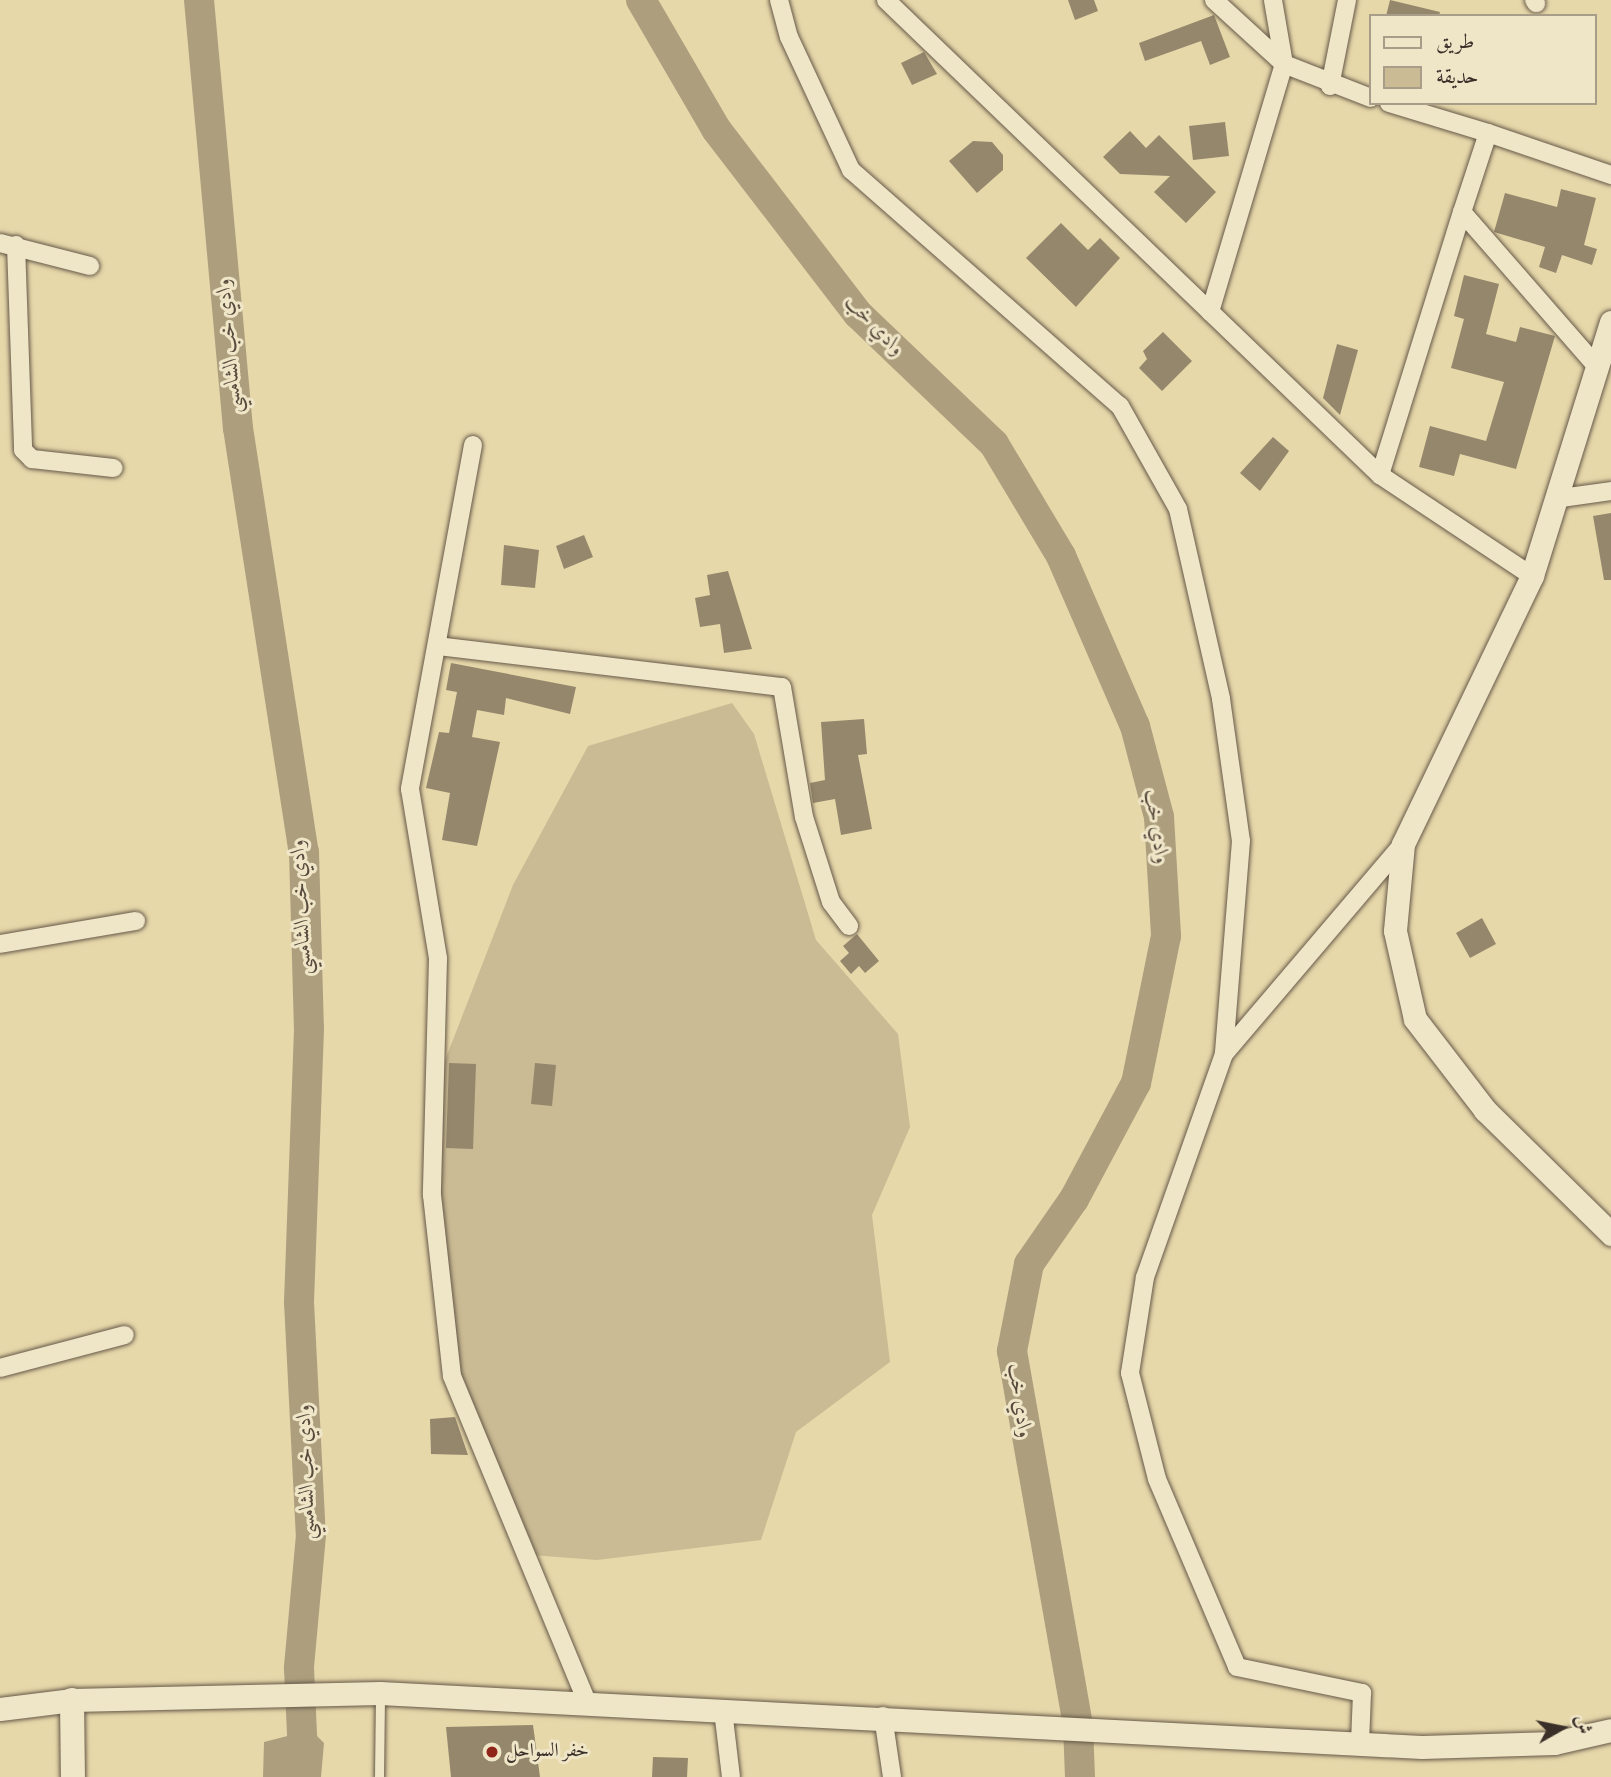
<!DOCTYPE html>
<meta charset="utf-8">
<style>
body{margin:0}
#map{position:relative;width:1611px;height:1777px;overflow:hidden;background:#e7d8aa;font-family:"IM FELL English",Amiri,serif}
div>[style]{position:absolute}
.green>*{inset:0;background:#cabb94}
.water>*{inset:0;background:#ad9f7e}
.river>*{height:30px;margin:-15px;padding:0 15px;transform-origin:15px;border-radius:15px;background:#ad9f7e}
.building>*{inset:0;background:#94876c}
.roads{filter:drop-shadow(0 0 2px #665949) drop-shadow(0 0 2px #665949)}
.service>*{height:9px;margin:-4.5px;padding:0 4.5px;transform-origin:4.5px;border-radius:4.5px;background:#efe6c8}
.minor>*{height:18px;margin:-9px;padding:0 9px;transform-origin:9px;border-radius:9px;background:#efe6c8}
.tertiary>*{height:23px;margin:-11.5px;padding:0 11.5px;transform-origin:11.5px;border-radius:11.5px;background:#efe6c8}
.secondary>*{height:24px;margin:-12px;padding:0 12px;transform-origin:12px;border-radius:12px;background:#efe6c8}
.dots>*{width:19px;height:19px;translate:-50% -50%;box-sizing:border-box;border:4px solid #efe6c8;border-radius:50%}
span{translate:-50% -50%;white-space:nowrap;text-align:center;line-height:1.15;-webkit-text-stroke:6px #efe6c8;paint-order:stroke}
.poi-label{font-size:19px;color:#3b2f29}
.left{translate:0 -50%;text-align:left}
.water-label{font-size:21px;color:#584b3e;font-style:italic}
.legend{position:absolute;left:1369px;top:14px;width:228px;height:91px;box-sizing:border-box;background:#efe6c8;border:2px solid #a79d88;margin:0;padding:9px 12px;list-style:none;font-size:21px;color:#3b2f29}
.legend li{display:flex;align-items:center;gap:14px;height:35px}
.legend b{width:35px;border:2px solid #a79d88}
.north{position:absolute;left:1527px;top:1693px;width:70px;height:70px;-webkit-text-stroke:5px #efe6c8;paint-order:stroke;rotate:81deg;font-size:19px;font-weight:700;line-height:28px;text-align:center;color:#3b2f29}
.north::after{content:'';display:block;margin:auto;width:24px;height:32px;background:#3b2f29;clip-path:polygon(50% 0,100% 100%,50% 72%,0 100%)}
</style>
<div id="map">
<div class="green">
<i style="clip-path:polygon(732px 703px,754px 734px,816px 940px,898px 1034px,910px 1127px,872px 1215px,890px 1362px,796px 1432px,761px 1540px,597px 1560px,518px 1554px,446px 1371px,426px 1190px,444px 1063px,513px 885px,588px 746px)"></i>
</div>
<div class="water">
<i style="clip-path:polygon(311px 1730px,324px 1743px,321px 1777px,263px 1777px,264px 1742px)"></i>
</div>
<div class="river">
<i style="left:199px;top:0;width:430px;rotate:84.8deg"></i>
<i style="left:238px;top:428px;width:429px;rotate:81.2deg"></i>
<i style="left:304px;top:852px;width:177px;rotate:88.4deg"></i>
<i style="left:309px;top:1029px;width:273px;rotate:92.1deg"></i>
<i style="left:299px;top:1302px;width:233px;rotate:87.1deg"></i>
<i style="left:311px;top:1535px;width:134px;rotate:95.2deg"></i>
<i style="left:299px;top:1668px;width:109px;rotate:87.4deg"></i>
<i style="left:641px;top:0;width:149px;rotate:59.8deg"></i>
<i style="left:716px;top:129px;width:233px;rotate:52.5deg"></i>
<i style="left:858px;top:314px;width:188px;rotate:43.7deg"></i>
<i style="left:994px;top:444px;width:131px;rotate:59.1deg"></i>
<i style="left:1061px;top:556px;width:185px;rotate:66.5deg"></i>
<i style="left:1135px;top:726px;width:94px;rotate:75.2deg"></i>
<i style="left:1159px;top:817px;width:119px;rotate:86.6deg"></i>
<i style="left:1166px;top:936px;width:150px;rotate:101.5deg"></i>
<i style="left:1136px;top:1083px;width:132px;rotate:118.1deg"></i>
<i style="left:1074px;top:1199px;width:79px;rotate:124.7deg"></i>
<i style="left:1029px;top:1264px;width:89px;rotate:101.1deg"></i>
<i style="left:1012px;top:1351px;width:380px;rotate:80deg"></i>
<i style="left:1078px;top:1725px;width:52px;rotate:87.8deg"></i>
</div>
<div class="building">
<i style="clip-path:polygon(1068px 0,1094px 0,1098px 11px,1075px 20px)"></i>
<i style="clip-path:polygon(1390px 0,1440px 12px,1439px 16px,1386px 16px)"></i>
<i style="clip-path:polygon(1214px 15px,1230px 57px,1210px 65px,1201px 41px,1145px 61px,1139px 43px)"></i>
<i style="clip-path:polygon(924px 52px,937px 74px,912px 85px,901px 63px)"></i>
<i style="clip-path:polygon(1225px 122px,1229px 156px,1193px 160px,1189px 126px)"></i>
<i style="clip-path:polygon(1130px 131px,1146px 148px,1159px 135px,1216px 192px,1186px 223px,1154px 192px,1170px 176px,1120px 174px,1103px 157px)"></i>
<i style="clip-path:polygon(973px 141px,992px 142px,1003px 155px,1003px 170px,977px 193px,949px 161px)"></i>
<i style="clip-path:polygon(1561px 189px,1596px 198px,1584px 245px,1597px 249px,1592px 265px,1562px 255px,1556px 273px,1539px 267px,1545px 247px,1494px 232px,1505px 193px,1557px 207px)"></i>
<i style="clip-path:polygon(1061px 223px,1088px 250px,1100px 238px,1120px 258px,1076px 307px,1026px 258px)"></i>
<i style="clip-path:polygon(1464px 275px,1499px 284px,1486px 334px,1516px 342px,1520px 327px,1555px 336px,1516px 469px,1460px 454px,1454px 476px,1419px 467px,1430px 426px,1486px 441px,1504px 382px,1451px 368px,1464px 319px,1454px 316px)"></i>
<i style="clip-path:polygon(1163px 332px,1192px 361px,1162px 391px,1139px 368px,1147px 359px,1143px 351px)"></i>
<i style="clip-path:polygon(1337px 344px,1358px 350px,1340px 415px,1323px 398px)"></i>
<i style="clip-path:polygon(1273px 437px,1289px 451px,1260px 491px,1240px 473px)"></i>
<i style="clip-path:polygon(1611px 513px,1611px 580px,1604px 580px,1593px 516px)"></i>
<i style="clip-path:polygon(584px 535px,593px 557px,564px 569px,556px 546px)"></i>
<i style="clip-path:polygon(504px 545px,539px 550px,535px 588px,501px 585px)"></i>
<i style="clip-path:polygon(728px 571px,752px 649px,724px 653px,720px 624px,700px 627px,695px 598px,710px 595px,707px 575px)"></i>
<i style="clip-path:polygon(451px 663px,576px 687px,570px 714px,506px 698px,504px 715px,477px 710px,472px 737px,500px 742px,477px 846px,442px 840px,450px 793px,426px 788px,439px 732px,449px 733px,457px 692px,446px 690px)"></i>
<i style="clip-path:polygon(864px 719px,867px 754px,858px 755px,872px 829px,841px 835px,835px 799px,813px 803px,810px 783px,825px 780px,821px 722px)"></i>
<i style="clip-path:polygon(1482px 918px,1496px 944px,1470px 958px,1456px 933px)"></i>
<i style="clip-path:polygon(857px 934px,879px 961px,865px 973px,859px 966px,851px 974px,840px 961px,849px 953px,843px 946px)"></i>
<i style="clip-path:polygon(449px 1063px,476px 1064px,473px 1149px,446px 1148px)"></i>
<i style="clip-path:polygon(535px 1063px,556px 1065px,552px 1106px,531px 1104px)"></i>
<i style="clip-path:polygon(455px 1417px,468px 1455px,431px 1454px,430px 1419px)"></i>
<i style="clip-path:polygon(533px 1725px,540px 1777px,451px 1777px,446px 1727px)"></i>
<i style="clip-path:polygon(653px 1757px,688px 1758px,687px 1777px,652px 1777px)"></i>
</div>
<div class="roads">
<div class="service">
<i style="left:379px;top:1777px;width:82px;rotate:-89.3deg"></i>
</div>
<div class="minor">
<i style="left:779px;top:0;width:38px;rotate:75deg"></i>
<i style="left:789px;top:37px;width:147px;rotate:65deg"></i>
<i style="left:851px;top:170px;width:358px;rotate:41.3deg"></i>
<i style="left:1120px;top:406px;width:118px;rotate:60.6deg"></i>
<i style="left:1178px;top:509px;width:195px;rotate:77.2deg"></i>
<i style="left:1221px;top:699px;width:143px;rotate:82deg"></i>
<i style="left:1241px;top:841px;width:214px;rotate:94.6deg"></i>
<i style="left:1224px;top:1054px;width:237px;rotate:109.5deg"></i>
<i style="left:1145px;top:1277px;width:97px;rotate:98.9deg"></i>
<i style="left:1130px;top:1373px;width:109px;rotate:75.7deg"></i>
<i style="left:1157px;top:1479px;width:204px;rotate:66.9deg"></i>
<i style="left:1237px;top:1667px;width:128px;rotate:11.7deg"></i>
<i style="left:1362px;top:1693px;width:50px;rotate:92.3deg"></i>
<i style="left:886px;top:0;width:685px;rotate:43.88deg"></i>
<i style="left:1380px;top:475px;width:182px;rotate:33.6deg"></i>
<i style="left:1214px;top:0;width:95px;rotate:42.4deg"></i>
<i style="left:1284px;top:64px;width:93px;rotate:21.3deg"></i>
<i style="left:1534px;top:0;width:4px;rotate:56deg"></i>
<i style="left:1330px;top:86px;width:88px;rotate:-78.8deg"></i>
<i style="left:1389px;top:103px;width:103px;rotate:16.9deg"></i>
<i style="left:1488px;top:133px;width:83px;rotate:108.2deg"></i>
<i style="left:1462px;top:212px;width:206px;rotate:48.9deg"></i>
<i style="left:1488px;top:133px;width:130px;rotate:18.9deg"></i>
<i style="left:0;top:243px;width:93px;rotate:14.3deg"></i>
<i style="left:16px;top:245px;width:205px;rotate:88deg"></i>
<i style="left:23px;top:450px;width:13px;rotate:45deg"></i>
<i style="left:32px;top:459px;width:82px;rotate:6.3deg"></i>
<i style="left:1210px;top:312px;width:259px;rotate:-73.4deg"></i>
<i style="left:1284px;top:64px;width:65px;rotate:-99.8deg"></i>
<i style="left:473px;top:445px;width:350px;rotate:100.4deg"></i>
<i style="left:410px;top:789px;width:172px;rotate:80.6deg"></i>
<i style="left:438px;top:959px;width:236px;rotate:91.5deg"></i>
<i style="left:432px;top:1195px;width:182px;rotate:83.7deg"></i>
<i style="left:452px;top:1376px;width:353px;rotate:67.5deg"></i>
<i style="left:1380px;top:475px;width:275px;rotate:-72.7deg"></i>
<i style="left:1561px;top:498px;width:50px;rotate:-8deg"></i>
<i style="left:437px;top:646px;width:347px;rotate:6.8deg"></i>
<i style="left:782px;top:687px;width:132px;rotate:80.4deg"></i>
<i style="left:804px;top:817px;width:89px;rotate:72.4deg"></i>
<i style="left:831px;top:902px;width:30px;rotate:53deg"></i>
<i style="left:0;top:944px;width:138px;rotate:-9.6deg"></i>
<i style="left:1224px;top:1054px;width:276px;rotate:-49.6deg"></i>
<i style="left:0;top:1368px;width:129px;rotate:-14.8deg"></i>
<i style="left:723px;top:1710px;width:67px;rotate:83.2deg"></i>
<i style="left:883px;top:1716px;width:62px;rotate:81.6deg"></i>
</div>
<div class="tertiary">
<i style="left:1611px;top:322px;width:266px;rotate:107.3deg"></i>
<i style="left:1532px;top:576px;width:297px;rotate:115.7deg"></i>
<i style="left:1403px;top:844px;width:87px;rotate:95.3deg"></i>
<i style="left:1395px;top:931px;width:90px;rotate:77.2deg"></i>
<i style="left:1415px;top:1019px;width:115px;rotate:52.4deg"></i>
<i style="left:1485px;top:1110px;width:177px;rotate:44.5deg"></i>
<i style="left:0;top:1709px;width:73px;rotate:-7.1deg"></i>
<i style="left:72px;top:1700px;width:308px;rotate:-1.3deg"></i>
<i style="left:380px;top:1693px;width:1043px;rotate:2.97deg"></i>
<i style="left:1422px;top:1747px;width:132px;rotate:-1.7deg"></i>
<i style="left:1554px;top:1743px;width:58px;rotate:-12.8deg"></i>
</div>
<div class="secondary">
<i style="left:72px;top:1700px;width:77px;rotate:89.3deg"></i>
</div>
</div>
<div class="dots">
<i style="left:492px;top:1752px;background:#8f2418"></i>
</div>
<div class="poi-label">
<span class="left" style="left:506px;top:1752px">خفر السواحل</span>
</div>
<div class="water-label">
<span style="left:874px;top:326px;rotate:46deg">وادي خب</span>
<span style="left:230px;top:346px;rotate:-95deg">وادي خب الشامسي</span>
<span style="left:1156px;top:827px;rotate:82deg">وادي خب</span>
<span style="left:302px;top:907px;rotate:-93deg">وادي خب الشامسي</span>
<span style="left:1019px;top:1401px;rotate:82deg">وادي خب</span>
<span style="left:307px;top:1472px;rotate:-92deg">وادي خب الشامسي</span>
</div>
<ul class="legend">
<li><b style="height:9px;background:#efe6c8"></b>طريق</li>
<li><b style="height:19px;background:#cabb94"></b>حديقة</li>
</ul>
<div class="north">ش</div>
</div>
